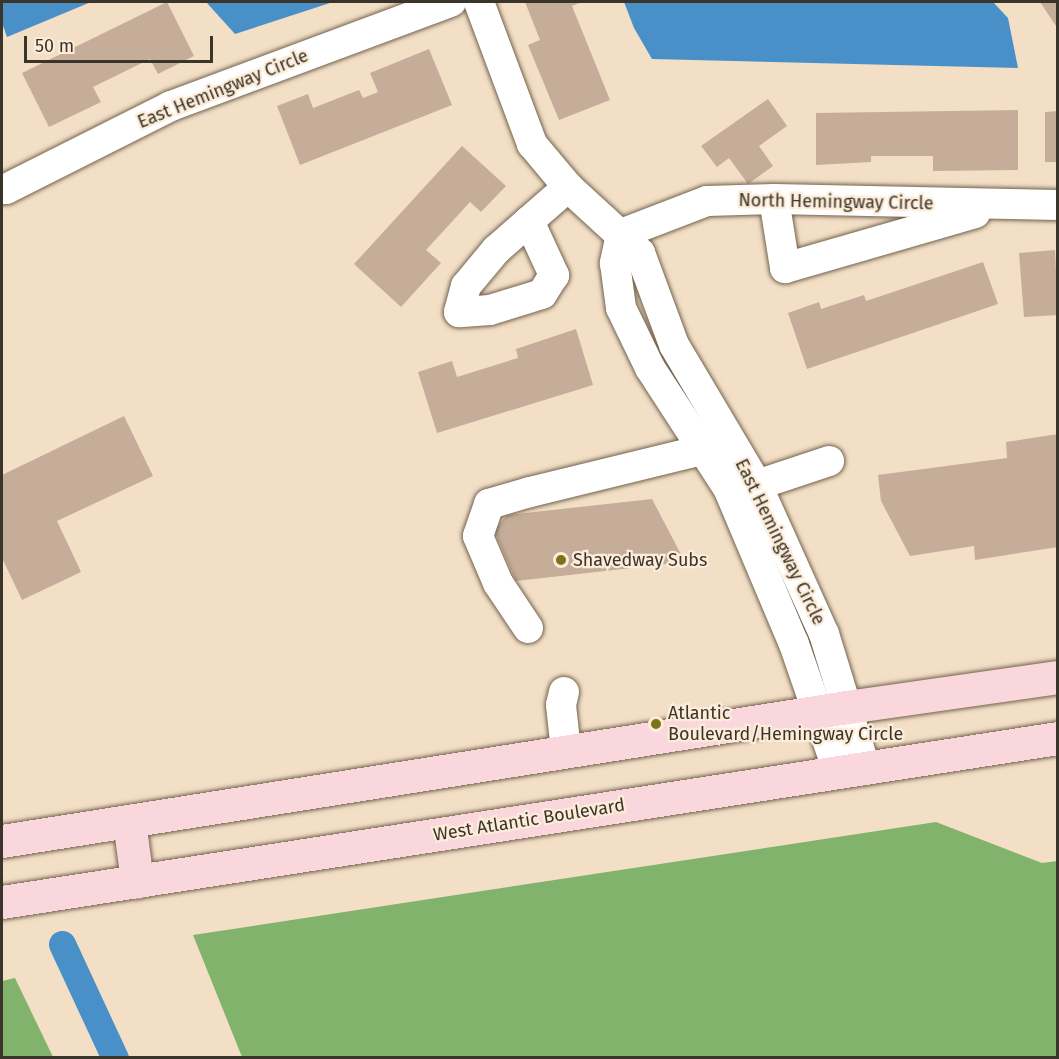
<!DOCTYPE html>
<style>
body{margin:0}
#map{position:relative;width:1059px;height:1059px;overflow:hidden;background:#f2dfc6;font-family:"Fira Sans",sans-serif}
div>[style]{position:absolute}
.forest>*{inset:0;background:#82b36c}
.water>*{inset:0;background:#4990c8}
.canal>*{height:27px;margin:-13.5px;padding:0 13.5px;transform-origin:13.5px;border-radius:13.5px;background:#4990c8}
.building>*{inset:0;background:#c6ad9a}
.roads{filter:drop-shadow(0 0 2px #73624d) drop-shadow(0 0 2px #73624d)}
.minor>*{height:30px;margin:-15px;padding:0 15px;transform-origin:15px;border-radius:15px;background:#fff}
.major>*{height:33px;margin:-16.5px;padding:0 16.5px;transform-origin:16.5px;border-radius:16.5px;background:#f9d7dc}
.dots>*{width:16px;height:16px;translate:-50% -50%;box-sizing:border-box;border:3px solid #fcecd9;border-radius:50%}
span{translate:-50% -50%;white-space:nowrap;text-align:center;line-height:1.15;-webkit-text-stroke:4.5px #fcecd9;paint-order:stroke}
.street-label{font-size:18px;color:#3b342a}
.poi-label{font-size:18px;color:#3b342a}
.left{translate:0 -50%;text-align:left}
.frame{position:absolute;inset:0;border:3px solid #3b342a;pointer-events:none}
.scale{position:absolute;left:24px;top:36px;width:189px;height:27px;box-sizing:border-box;border:3px solid #3b342a;border-top:0;padding-left:8px;font-size:18px;line-height:21px;white-space:nowrap;color:#3b342a;-webkit-text-stroke:4px #fcecd9;paint-order:stroke}
</style>
<div id="map">
<div class="forest">
<i style="clip-path:polygon(936px 822px,1042px 863px,1057px 861px,1057px 1057px,242px 1057px,193px 935px)"></i>
<i style="clip-path:polygon(15px 978px,53px 1057px,2px 1057px,2px 981px)"></i>
</div>
<div class="water">
<i style="clip-path:polygon(2px 2px,91px 2px,7px 37px,2px 23px)"></i>
<i style="clip-path:polygon(206px 2px,333px 2px,235px 34px)"></i>
<i style="clip-path:polygon(624px 2px,993px 2px,1008px 18px,1018px 68px,652px 59px,634px 28px)"></i>
</div>
<div class="canal">
<i style="left:62px;top:944px;width:126px;rotate:65.1deg"></i>
</div>
<div class="building">
<i style="clip-path:polygon(167px 2px,194px 56px,158px 74px,150px 59px,93px 87px,101px 102px,49px 127px,22px 73px)"></i>
<i style="clip-path:polygon(525px 2px,582px 2px,572px 6px,610px 100px,559px 120px,528px 45px,540px 40px)"></i>
<i style="clip-path:polygon(1040px 2px,1058px 2px,1058px 29px)"></i>
<i style="clip-path:polygon(429px 49px,452px 105px,300px 165px,277px 106px,308px 94px,313px 108px,359px 90px,363px 98px,378px 92px,370px 73px)"></i>
<i style="clip-path:polygon(768px 99px,787px 126px,759px 146px,773px 166px,748px 184px,729px 158px,717px 167px,701px 146px)"></i>
<i style="clip-path:polygon(1018px 110px,1018px 170px,933px 171px,933px 156px,871px 156px,871px 162px,816px 165px,816px 113px)"></i>
<i style="clip-path:polygon(1058px 111px,1058px 162px,1045px 162px,1045px 112px)"></i>
<i style="clip-path:polygon(462px 146px,506px 186px,481px 212px,470px 202px,426px 250px,441px 263px,401px 307px,354px 264px)"></i>
<i style="clip-path:polygon(1055px 250px,1058px 315px,1024px 317px,1019px 253px)"></i>
<i style="clip-path:polygon(983px 262px,998px 304px,807px 369px,788px 313px,819px 302px,821px 309px,864px 295px,866px 301px)"></i>
<i style="clip-path:polygon(576px 329px,593px 385px,437px 433px,418px 372px,452px 361px,457px 377px,518px 358px,516px 349px)"></i>
<i style="clip-path:polygon(124px 416px,153px 476px,57px 521px,81px 572px,22px 600px,2px 558px,2px 475px)"></i>
<i style="clip-path:polygon(1058px 434px,1058px 547px,975px 560px,974px 546px,910px 556px,881px 501px,878px 475px,1007px 458px,1006px 442px)"></i>
<i style="clip-path:polygon(652px 499px,685px 562px,516px 581px,494px 530px,507px 515px)"></i>
</div>
<div class="roads">
<div class="minor">
<i style="left:479px;top:2px;width:152px;rotate:69.5deg"></i>
<i style="left:532px;top:144px;width:56px;rotate:50.1deg"></i>
<i style="left:568px;top:187px;width:98px;rotate:42.5deg"></i>
<i style="left:640px;top:253px;width:98px;rotate:69.7deg"></i>
<i style="left:674px;top:345px;width:163px;rotate:59.3deg"></i>
<i style="left:757px;top:485px;width:163px;rotate:65.8deg"></i>
<i style="left:824px;top:634px;width:139px;rotate:72.9deg"></i>
<i style="left:2px;top:189px;width:4px"></i>
<i style="left:6px;top:189px;width:185px;rotate:-26.7deg"></i>
<i style="left:171px;top:106px;width:299px;rotate:-20.4deg"></i>
<i style="left:774px;top:199px;width:70px;rotate:80.9deg"></i>
<i style="left:785px;top:268px;width:198px;rotate:-16.1deg"></i>
<i style="left:529px;top:221px;width:60px;rotate:65.2deg"></i>
<i style="left:554px;top:275px;width:22px;rotate:122deg"></i>
<i style="left:542px;top:294px;width:54px;rotate:162.9deg"></i>
<i style="left:490px;top:310px;width:31px;rotate:176deg"></i>
<i style="left:459px;top:312px;width:27px;rotate:-75deg"></i>
<i style="left:466px;top:286px;width:47px;rotate:-50.2deg"></i>
<i style="left:496px;top:250px;width:44px;rotate:-41.3deg"></i>
<i style="left:529px;top:221px;width:52px;rotate:-41.1deg"></i>
<i style="left:621px;top:234px;width:30px;rotate:102deg"></i>
<i style="left:615px;top:263px;width:45px;rotate:82.4deg"></i>
<i style="left:621px;top:308px;width:67px;rotate:64.2deg"></i>
<i style="left:650px;top:368px;width:143px;rotate:57deg"></i>
<i style="left:728px;top:488px;width:169px;rotate:67.1deg"></i>
<i style="left:794px;top:644px;width:134px;rotate:70.9deg"></i>
<i style="left:621px;top:234px;width:92px;rotate:-21deg"></i>
<i style="left:707px;top:201px;width:67px;rotate:-1.7deg"></i>
<i style="left:774px;top:199px;width:284px;rotate:1.2deg"></i>
<i style="left:737px;top:487px;width:20px;rotate:-6deg"></i>
<i style="left:757px;top:485px;width:76px;rotate:-18.4deg"></i>
<i style="left:528px;top:628px;width:54px;rotate:-123.7deg"></i>
<i style="left:498px;top:583px;width:51px;rotate:-113.1deg"></i>
<i style="left:478px;top:536px;width:34px;rotate:-71deg"></i>
<i style="left:489px;top:504px;width:43px;rotate:-16.3deg"></i>
<i style="left:530px;top:492px;width:177px;rotate:-13.7deg"></i>
<i style="left:564px;top:692px;width:13px;rotate:103deg"></i>
<i style="left:561px;top:705px;width:46px;rotate:83.8deg"></i>
</div>
<div class="major">
<i style="left:129px;top:821px;width:61px;rotate:82.4deg"></i>
<i style="left:2px;top:841px;width:856px;rotate:-9.01deg"></i>
<i style="left:847px;top:707px;width:213px;rotate:-8.1deg"></i>
<i style="left:2px;top:902px;width:1069px;rotate:-8.83deg"></i>
</div>
</div>
<div class="dots">
<i style="left:561px;top:560px;background:#7a7417"></i>
<i style="left:656px;top:724px;background:#7a7417"></i>
</div>
<div class="street-label">
<span style="left:223px;top:89px;rotate:-22deg">East Hemingway Circle</span>
<span style="left:836px;top:202px;rotate:1deg">North Hemingway Circle</span>
<span style="left:780px;top:542px;rotate:64deg">East Hemingway Circle</span>
<span style="left:529px;top:820px;rotate:-9deg">West Atlantic Boulevard</span>
</div>
<div class="poi-label">
<span class="left" style="left:573px;top:560px">Shavedway Subs</span>
<span class="left" style="left:668px;top:724px">Atlantic<br>Boulevard/Hemingway Circle</span>
</div>
<div class="frame"></div>
<div class="scale">50 m</div>
</div>
